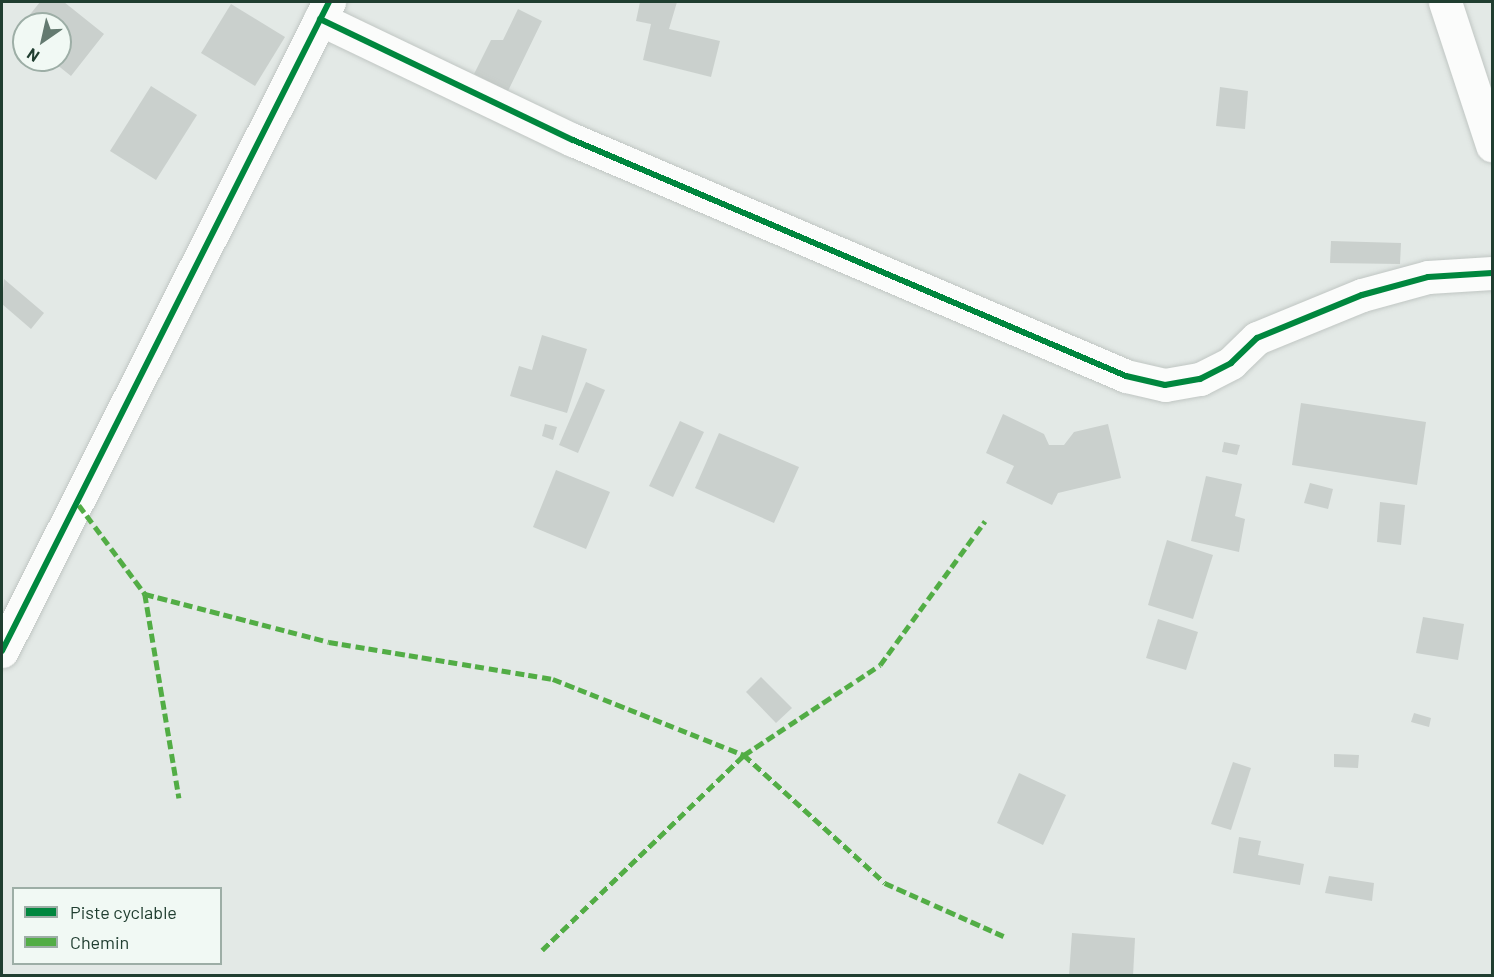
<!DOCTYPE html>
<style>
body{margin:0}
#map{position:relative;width:1494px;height:977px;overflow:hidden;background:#e3e9e6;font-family:Barlow,sans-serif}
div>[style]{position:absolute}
.building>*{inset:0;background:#cad0cd}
.roads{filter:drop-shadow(0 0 2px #c0c6c3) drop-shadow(0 0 2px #c0c6c3)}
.minor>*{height:33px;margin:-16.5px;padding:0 16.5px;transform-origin:16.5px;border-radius:16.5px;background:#fbfcfb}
.quiet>*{height:4.5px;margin-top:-2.25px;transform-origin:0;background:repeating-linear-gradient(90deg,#52ad45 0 9px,transparent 0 13.5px)}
.cycleway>*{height:6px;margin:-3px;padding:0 3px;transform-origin:3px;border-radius:3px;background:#00873e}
span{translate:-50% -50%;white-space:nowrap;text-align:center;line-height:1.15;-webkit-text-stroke:4.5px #f1f9f4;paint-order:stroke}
.frame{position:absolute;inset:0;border:3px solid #203e30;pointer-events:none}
.legend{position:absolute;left:12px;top:887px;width:210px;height:78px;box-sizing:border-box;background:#f1f9f4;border:2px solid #9daea6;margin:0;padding:8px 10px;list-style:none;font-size:18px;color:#203e30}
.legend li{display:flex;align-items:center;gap:12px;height:30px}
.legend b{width:30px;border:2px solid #9daea6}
.north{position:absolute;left:12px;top:12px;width:60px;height:60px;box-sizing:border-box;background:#f1f9f4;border:2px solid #9daea6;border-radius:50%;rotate:214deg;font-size:16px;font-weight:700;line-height:24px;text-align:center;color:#203e30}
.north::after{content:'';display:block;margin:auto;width:21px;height:27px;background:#647a70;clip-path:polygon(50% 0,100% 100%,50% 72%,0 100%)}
</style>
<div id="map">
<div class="building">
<i style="clip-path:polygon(40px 2px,64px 2px,104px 34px,71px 76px,51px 60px,60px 60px,60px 24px,24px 24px,24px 38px,16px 32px)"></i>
<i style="clip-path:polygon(640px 2px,677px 2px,669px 29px,720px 41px,711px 77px,643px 60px,651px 24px,636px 21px)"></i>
<i style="clip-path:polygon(231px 4px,285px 37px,255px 86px,201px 53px)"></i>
<i style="clip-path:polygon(518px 9px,542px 21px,508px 91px,474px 74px,491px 40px,503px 40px)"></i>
<i style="clip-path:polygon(151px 86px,197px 115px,156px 180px,110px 151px)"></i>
<i style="clip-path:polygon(1220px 87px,1248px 91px,1245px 129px,1216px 126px)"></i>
<i style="clip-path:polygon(1331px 241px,1401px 243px,1400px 264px,1330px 263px)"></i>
<i style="clip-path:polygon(4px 279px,44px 313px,31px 329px,2px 304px)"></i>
<i style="clip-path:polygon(542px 335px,587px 349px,567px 413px,510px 396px,519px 366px,532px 370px)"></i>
<i style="clip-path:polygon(586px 382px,605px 390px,578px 453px,559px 445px)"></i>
<i style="clip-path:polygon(1301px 403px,1426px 422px,1417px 485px,1292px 465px)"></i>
<i style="clip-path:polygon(1003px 414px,1044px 434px,1049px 445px,1064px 445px,1074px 432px,1108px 424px,1121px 478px,1058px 493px,1052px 505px,1006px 483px,1014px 466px,986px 453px)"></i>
<i style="clip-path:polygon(680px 421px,704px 432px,673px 497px,649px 486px)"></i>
<i style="clip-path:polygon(545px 424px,557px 427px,553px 440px,542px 436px)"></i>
<i style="clip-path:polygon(719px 433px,799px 467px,774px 523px,695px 488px)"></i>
<i style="clip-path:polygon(1224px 442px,1240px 445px,1237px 455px,1222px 452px)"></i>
<i style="clip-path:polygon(556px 470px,610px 492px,586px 549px,533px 527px)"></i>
<i style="clip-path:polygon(1206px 476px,1242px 484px,1235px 516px,1245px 519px,1239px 552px,1191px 541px)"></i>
<i style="clip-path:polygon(1310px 483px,1333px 489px,1328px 509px,1304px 503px)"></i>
<i style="clip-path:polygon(1380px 502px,1405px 505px,1401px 545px,1377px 542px)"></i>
<i style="clip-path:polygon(1167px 540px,1213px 555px,1193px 619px,1148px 605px)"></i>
<i style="clip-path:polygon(1423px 617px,1464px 624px,1458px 660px,1416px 653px)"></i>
<i style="clip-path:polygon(1158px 619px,1198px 632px,1186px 670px,1146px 658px)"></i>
<i style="clip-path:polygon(761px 677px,792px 708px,776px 723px,746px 692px)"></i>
<i style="clip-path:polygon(1414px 713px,1431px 718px,1429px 727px,1411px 722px)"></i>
<i style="clip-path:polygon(1334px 754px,1359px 755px,1358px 768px,1334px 767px)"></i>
<i style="clip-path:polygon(1233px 762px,1251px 768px,1231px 830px,1211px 824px)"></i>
<i style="clip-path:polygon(1019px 773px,1066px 795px,1043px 845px,997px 823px)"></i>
<i style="clip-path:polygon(1239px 837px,1261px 841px,1258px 855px,1304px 864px,1300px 885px,1233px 873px)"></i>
<i style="clip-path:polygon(1329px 876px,1374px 883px,1372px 901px,1325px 893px)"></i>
<i style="clip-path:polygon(1072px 933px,1135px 938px,1133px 976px,1069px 976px)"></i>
</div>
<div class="roads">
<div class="minor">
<i style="left:1445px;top:2px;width:151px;rotate:71.8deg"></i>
<i style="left:320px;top:19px;width:280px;rotate:25.6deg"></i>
<i style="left:573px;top:140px;width:601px;rotate:23.11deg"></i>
<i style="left:1126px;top:376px;width:40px;rotate:13deg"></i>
<i style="left:1165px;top:385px;width:36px;rotate:-10deg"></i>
<i style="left:1200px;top:379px;width:35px;rotate:-27deg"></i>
<i style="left:1231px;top:363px;width:36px;rotate:-44deg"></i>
<i style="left:1257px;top:338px;width:113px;rotate:-22.3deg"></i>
<i style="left:1362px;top:295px;width:68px;rotate:-15.3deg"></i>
<i style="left:1428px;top:277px;width:64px;rotate:-3.6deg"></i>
<i style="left:2px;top:651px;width:727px;rotate:-63.26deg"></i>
</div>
</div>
<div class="quiet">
<i style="left:79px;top:505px;width:111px;rotate:53.4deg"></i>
<i style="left:145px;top:594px;width:190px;rotate:14.6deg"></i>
<i style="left:329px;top:642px;width:227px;rotate:9.4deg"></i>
<i style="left:553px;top:679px;width:206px;rotate:21.7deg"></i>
<i style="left:744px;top:755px;width:190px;rotate:42.2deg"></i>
<i style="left:885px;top:883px;width:135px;rotate:24.1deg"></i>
<i style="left:145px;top:594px;width:207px;rotate:80.5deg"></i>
<i style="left:542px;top:950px;width:281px;rotate:-44deg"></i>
<i style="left:744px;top:755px;width:163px;rotate:-33.5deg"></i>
<i style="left:880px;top:665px;width:178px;rotate:-53.9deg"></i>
</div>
<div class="cycleway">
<i style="left:320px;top:19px;width:280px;rotate:25.6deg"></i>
<i style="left:573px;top:140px;width:601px;rotate:23.11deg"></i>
<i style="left:1126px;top:376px;width:40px;rotate:13deg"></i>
<i style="left:1165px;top:385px;width:36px;rotate:-10deg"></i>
<i style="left:1200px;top:379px;width:35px;rotate:-27deg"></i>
<i style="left:1231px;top:363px;width:36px;rotate:-44deg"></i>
<i style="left:1257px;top:338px;width:113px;rotate:-22.3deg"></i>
<i style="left:1362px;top:295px;width:68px;rotate:-15.3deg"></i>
<i style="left:1428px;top:277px;width:64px;rotate:-3.6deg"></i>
<i style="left:2px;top:651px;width:727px;rotate:-63.26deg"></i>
</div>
<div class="frame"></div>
<ul class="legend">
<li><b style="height:8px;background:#00873e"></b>Piste cyclable</li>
<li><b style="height:8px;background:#52ad45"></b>Chemin</li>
</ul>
<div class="north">N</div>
</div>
